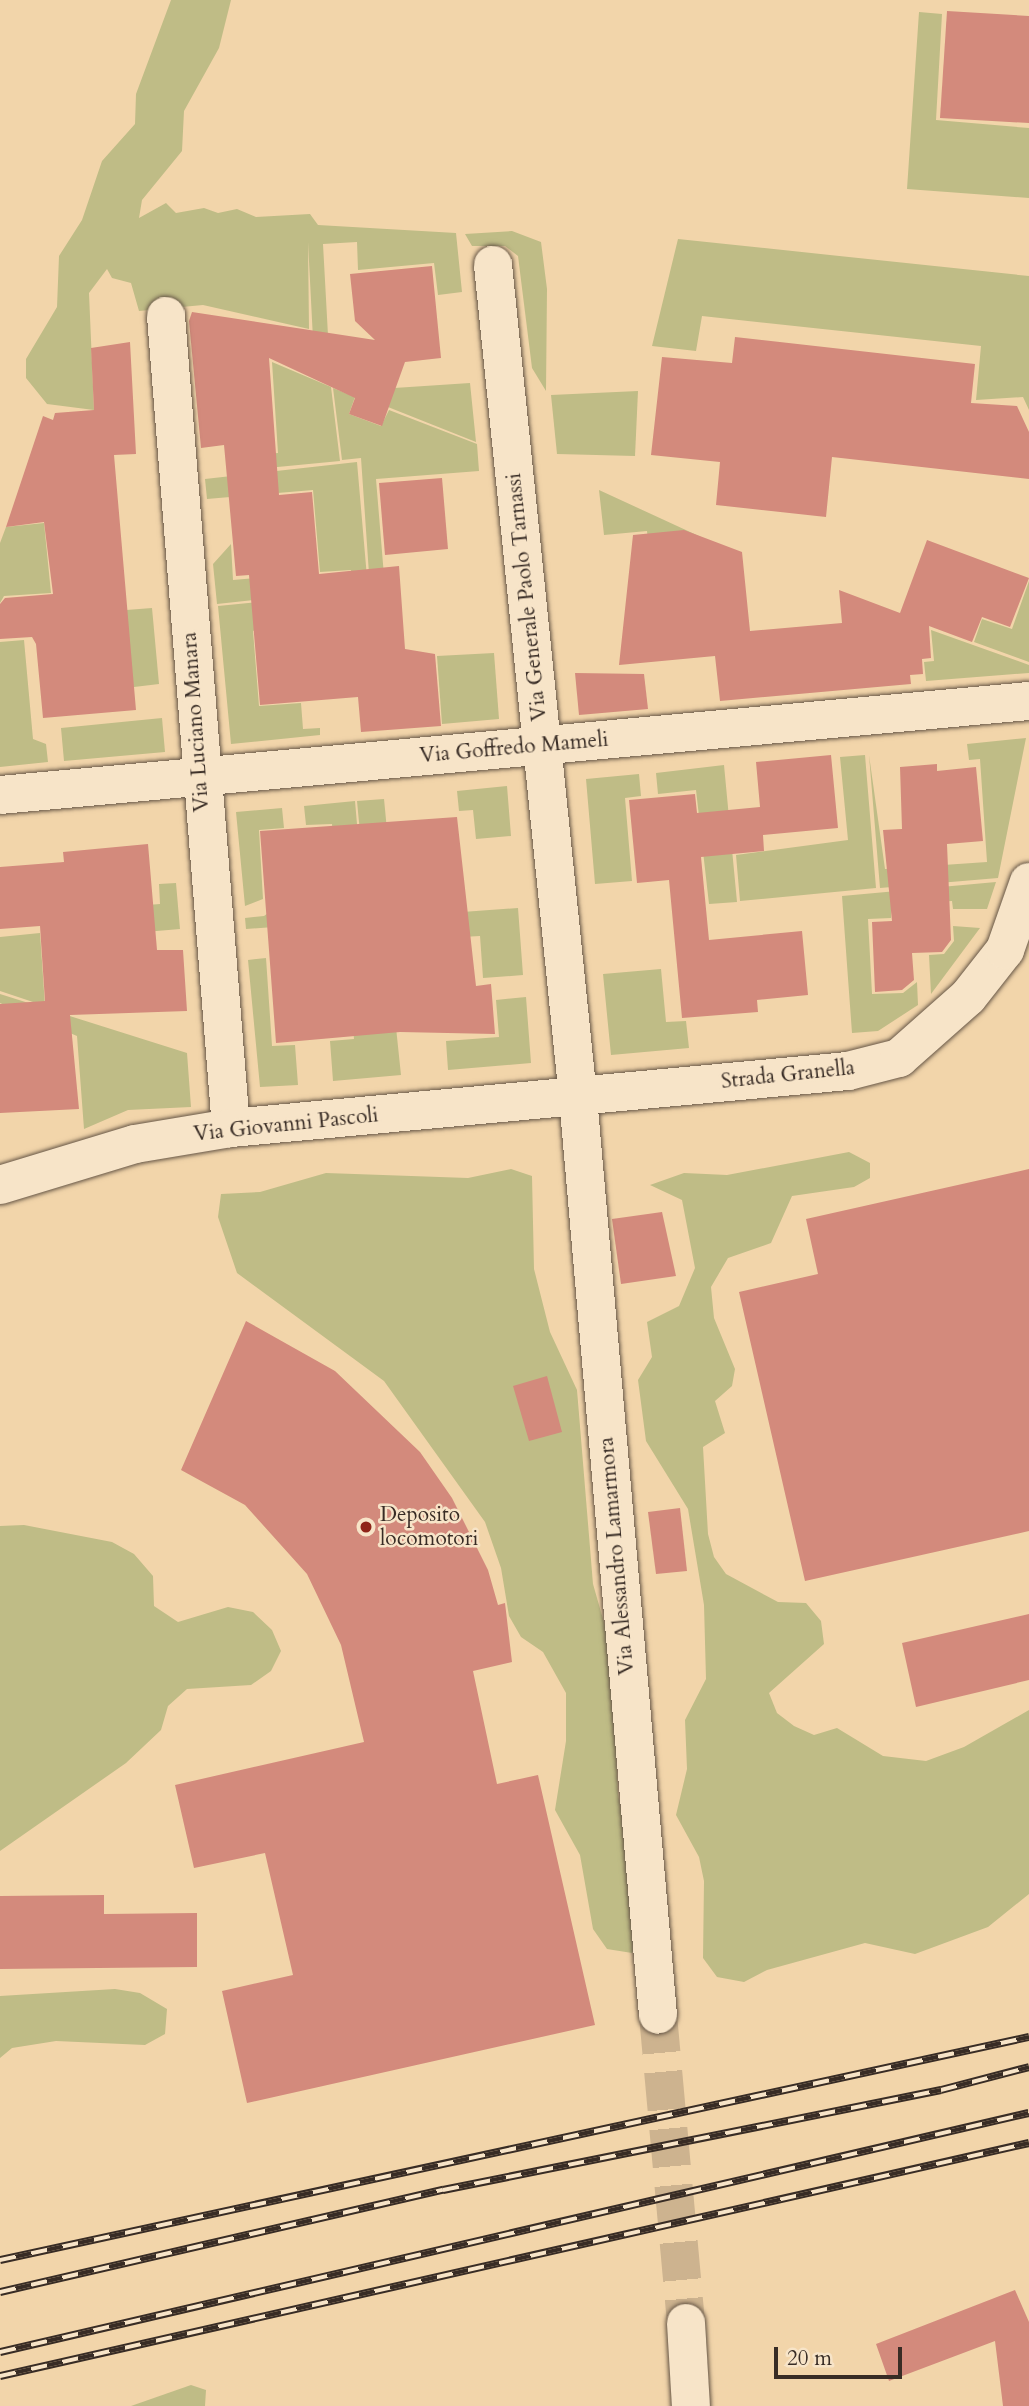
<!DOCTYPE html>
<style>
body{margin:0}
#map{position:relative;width:1029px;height:2406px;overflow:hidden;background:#f2d5aa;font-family:Cardo,serif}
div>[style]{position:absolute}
.green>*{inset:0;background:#bfbc86}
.building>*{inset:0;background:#d38a7c}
.minor-tunnel>*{height:38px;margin-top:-19px;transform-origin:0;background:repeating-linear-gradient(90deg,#cdb38f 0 38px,transparent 0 57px)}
.roads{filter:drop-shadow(0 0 2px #665646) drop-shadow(0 0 2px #665646)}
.minor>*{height:38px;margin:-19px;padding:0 19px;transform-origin:19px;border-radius:19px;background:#f7e4c8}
.rail>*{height:8px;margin-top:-4px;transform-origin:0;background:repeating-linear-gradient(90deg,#f7e4c8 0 16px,#382c25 0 32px);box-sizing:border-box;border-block:2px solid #382c25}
.dots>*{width:19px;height:19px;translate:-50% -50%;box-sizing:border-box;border:4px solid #f7e4c8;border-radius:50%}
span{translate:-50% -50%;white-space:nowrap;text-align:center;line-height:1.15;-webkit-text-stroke:5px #f7e4c8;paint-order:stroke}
.street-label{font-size:21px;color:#382c25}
.poi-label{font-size:21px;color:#382c25}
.left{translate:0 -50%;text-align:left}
.scale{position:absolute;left:774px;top:2347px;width:128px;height:32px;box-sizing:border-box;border:4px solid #382c25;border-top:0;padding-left:9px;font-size:21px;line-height:24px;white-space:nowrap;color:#382c25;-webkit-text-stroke:5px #f7e4c8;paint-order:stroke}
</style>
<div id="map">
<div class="green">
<i style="clip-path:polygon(171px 0,231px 0,219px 48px,184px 111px,182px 151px,142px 200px,139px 218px,166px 203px,176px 213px,204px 208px,218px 213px,237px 209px,256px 217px,310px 214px,318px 225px,456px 233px,462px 292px,438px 295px,434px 263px,358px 270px,357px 242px,323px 244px,330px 372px,364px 390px,470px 383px,476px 442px,315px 378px,308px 242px,309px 329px,203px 305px,139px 311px,131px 283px,112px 278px,107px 269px,89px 293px,94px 410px,47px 404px,26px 378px,26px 359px,57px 307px,59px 256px,82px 220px,102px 161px,135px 124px,136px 94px)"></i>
<i style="clip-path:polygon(919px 12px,942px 14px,936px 120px,1029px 128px,1029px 198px,907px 189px)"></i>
<i style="clip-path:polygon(512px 231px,541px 242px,547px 289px,546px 391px,532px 368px,518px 256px,505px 246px,472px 246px,465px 234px)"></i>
<i style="clip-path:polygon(678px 239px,1029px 276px,1029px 410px,1023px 397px,976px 400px,981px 346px,702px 316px,696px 351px,652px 346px)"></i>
<i style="clip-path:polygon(272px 362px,331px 387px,340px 461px,246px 470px,244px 455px,278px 453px)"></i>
<i style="clip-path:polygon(333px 388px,355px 397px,349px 414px,381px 426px,389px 410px,477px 444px,479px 471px,376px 479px,385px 588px,370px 588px,361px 458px,342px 460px)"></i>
<i style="clip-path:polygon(638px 391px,635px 456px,557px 454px,551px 395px)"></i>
<i style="clip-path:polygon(357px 462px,368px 589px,352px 591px,351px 570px,320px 572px,313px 490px,207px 499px,205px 479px)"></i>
<i style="clip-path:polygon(599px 490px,701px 537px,652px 589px,647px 531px,604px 535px)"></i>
<i style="clip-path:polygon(44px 523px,51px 593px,4px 596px,0 603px,0 543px,6px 527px)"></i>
<i style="clip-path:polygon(231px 544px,233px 580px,317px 573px,319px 593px,217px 604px,213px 564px)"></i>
<i style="clip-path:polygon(1029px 581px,1029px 662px,974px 642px,982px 619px,1012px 629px)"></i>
<i style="clip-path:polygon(348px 593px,253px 631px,259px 706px,301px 703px,303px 729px,320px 728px,320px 735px,231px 744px,218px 606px)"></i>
<i style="clip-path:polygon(152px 608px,159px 684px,134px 687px,88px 613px)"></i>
<i style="clip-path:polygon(931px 630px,1029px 665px,1029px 673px,926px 681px,924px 662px,934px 661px)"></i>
<i style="clip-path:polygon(24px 640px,33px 739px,46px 744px,48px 762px,0 767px,0 642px)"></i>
<i style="clip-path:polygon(494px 653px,499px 719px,442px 724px,437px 656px)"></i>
<i style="clip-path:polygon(162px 718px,165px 752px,64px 761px,61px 728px)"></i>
<i style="clip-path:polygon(1026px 738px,998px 878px,880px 888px,869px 755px,885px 869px,987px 862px,980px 759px,969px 760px,967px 744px)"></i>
<i style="clip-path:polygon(865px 755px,876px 888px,740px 901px,736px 855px,848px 840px,840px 757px)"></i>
<i style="clip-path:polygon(724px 765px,737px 902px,709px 904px,696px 790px,658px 794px,656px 773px)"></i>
<i style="clip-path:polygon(639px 774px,641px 796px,625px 798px,632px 881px,595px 884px,586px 779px)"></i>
<i style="clip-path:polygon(507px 786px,511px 836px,476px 839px,473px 810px,459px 811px,457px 791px)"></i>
<i style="clip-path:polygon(384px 799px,392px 882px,365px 885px,357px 801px)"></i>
<i style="clip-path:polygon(355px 801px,364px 905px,339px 922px,246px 929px,245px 918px,264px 916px,285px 901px,337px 896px,332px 824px,306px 825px,304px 806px)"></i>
<i style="clip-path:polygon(282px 808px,284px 828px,259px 830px,263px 899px,245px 906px,236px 812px)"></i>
<i style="clip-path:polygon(996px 882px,987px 909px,953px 909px,952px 901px,891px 904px,891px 918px,868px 919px,872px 994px,903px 993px,917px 982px,918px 1005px,878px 1031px,852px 1033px,842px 896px)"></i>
<i style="clip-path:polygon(176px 883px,180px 929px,75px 938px,73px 911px,160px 904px,159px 884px)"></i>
<i style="clip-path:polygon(518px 908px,523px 975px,483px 978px,480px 936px,409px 940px,408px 916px)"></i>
<i style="clip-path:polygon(953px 926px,980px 928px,931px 994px,929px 955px,944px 954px,954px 941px)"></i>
<i style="clip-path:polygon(386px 932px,401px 1075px,333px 1081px,330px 1041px,354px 1039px,348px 957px)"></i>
<i style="clip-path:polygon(40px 933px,45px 1006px,0 991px,0 937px)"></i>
<i style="clip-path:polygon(266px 958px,272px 1046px,295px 1045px,298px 1085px,260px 1087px,248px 960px)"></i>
<i style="clip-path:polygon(661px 969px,666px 1022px,686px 1021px,689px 1048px,611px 1055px,603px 974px)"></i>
<i style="clip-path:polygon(0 994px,187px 1053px,191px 1107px,128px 1110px,84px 1129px,77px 1036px,0 1003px)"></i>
<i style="clip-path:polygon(526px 997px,531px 1063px,448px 1070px,446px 1041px,499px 1037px,496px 1000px)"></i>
<i style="clip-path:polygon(849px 1152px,870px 1163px,870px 1178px,854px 1187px,792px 1196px,771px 1243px,728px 1258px,711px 1287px,714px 1318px,735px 1369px,732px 1386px,715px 1401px,725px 1433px,703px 1447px,708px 1534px,714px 1557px,726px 1574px,778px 1602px,806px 1603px,821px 1621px,824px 1644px,769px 1693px,777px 1713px,794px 1726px,814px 1735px,837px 1728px,883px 1756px,926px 1761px,964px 1747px,1029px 1710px,1029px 1894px,988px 1927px,915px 1954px,865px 1943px,767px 1970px,744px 1982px,717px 1977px,703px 1958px,704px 1881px,699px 1857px,676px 1815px,687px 1769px,685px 1720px,706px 1679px,704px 1605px,688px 1509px,646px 1441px,638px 1380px,652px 1357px,647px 1322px,679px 1306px,695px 1268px,682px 1200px,650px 1185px,684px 1173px,727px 1175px)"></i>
<i style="clip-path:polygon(511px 1169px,532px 1176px,534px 1269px,550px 1332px,577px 1390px,593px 1584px,611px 1647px,618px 1794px,645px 1933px,632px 1953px,607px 1949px,593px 1929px,580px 1855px,555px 1810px,566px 1741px,566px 1693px,543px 1652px,521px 1637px,509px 1616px,501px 1568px,485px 1522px,384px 1381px,237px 1273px,218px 1217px,221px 1194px,260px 1192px,326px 1173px,468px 1178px)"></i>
<i style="clip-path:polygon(24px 1525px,112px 1542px,134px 1554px,153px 1576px,154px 1606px,178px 1622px,228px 1607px,253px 1612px,272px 1630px,281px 1651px,271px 1671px,251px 1685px,187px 1689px,168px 1706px,161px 1730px,126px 1763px,0 1851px,0 1526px)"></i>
<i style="clip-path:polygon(115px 1989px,140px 1993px,167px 2009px,165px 2034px,145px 2045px,56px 2041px,12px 2048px,0 2058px,0 1996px)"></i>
<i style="clip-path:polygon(191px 2385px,206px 2390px,205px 2406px,131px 2406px)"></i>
</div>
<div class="building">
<i style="clip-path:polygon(947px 11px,1029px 16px,1029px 123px,940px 118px)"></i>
<i style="clip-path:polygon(432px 266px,441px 358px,405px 362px,382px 426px,349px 414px,355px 398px,269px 358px,279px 495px,312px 492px,319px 574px,399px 566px,405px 649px,435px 654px,441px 726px,361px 732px,358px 697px,260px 705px,249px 575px,236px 576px,224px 445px,201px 448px,189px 321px,192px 312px,375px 340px,355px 321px,350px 274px)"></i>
<i style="clip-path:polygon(735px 337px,975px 364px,971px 403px,1017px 406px,1029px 432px,1029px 479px,832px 457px,826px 517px,716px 505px,720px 462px,651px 455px,662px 357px,732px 363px)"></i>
<i style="clip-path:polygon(130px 342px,136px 454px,114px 455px,136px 710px,43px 718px,36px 644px,32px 637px,0 639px,0 604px,5px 598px,53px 594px,44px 522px,6px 527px,43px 416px,53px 420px,55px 413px,94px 410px,91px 348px)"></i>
<i style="clip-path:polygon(442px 478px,448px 549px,385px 555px,379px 483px)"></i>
<i style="clip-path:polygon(684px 530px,742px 552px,750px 631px,842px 623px,839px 590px,900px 613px,927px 540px,1029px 578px,1010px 627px,982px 617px,972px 642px,929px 626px,931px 658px,922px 659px,923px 674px,910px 675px,911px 684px,720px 701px,715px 656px,619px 665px,633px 535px)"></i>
<i style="clip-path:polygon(575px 673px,644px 674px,648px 709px,579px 715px)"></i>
<i style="clip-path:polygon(831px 755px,838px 828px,763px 835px,764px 851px,701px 857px,709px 940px,802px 931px,808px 995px,757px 1000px,758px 1012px,682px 1018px,669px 880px,637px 883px,629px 800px,695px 794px,697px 813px,760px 807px,756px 762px)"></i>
<i style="clip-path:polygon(937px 764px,937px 771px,976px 767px,983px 841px,947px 844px,951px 940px,942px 952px,912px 953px,914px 980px,902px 990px,875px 992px,872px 922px,892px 921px,883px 830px,902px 829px,900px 767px)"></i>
<i style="clip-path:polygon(457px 817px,476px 986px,491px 984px,495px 1034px,400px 1032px,276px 1043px,260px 831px)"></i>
<i style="clip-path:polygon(148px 844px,157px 950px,183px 950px,187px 1011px,70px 1015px,79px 1109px,0 1113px,0 1004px,45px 1001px,40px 926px,0 929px,0 867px,64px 862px,63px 852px)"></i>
<i style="clip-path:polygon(1029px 1169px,1029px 1531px,805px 1581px,739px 1292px,818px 1274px,806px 1219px)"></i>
<i style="clip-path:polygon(662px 1212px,676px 1276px,621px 1284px,612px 1219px)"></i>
<i style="clip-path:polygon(246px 1321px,335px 1371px,420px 1452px,452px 1498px,488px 1570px,498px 1605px,505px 1603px,512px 1662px,473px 1671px,497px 1784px,538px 1775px,595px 2025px,247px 2103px,222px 1991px,293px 1975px,265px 1853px,194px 1868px,175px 1785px,364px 1742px,341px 1645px,307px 1574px,245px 1505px,181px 1470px)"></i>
<i style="clip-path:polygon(547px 1376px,562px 1432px,529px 1441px,513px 1386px)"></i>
<i style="clip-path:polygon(680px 1508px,687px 1571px,656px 1574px,648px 1512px)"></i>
<i style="clip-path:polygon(1029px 1614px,1029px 1680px,916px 1707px,902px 1643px)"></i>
<i style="clip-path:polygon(104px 1895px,104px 1914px,197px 1913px,197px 1967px,0 1969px,0 1896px)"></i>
<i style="clip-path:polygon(1015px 2290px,1029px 2322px,1029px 2406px,1003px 2406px,995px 2341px,889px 2381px,876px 2344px)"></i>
</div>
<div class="minor-tunnel">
<i style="left:658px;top:2015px;width:309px;rotate:84.8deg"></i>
</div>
<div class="roads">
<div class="minor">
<i style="left:493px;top:265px;width:836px;rotate:84.17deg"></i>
<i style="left:578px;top:1097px;width:921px;rotate:85.02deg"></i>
<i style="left:166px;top:316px;width:815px;rotate:85.42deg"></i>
<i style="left:0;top:795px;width:1033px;rotate:-5.22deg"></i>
<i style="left:0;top:1185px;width:141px;rotate:-16.9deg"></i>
<i style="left:135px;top:1144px;width:97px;rotate:-9.5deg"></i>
<i style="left:231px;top:1128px;width:620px;rotate:-5.28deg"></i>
<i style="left:848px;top:1071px;width:53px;rotate:-14.3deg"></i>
<i style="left:899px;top:1058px;width:92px;rotate:-41.5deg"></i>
<i style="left:968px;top:997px;width:60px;rotate:-51.8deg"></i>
<i style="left:1005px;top:950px;width:72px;rotate:-70.6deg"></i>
<i style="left:686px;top:2323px;width:83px;rotate:86.6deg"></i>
</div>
</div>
<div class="rail">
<i style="left:0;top:2260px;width:1053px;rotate:-12.23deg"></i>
<i style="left:0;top:2292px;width:455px;rotate:-13deg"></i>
<i style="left:443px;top:2190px;width:508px;rotate:-11.35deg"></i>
<i style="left:941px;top:2090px;width:91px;rotate:-14.6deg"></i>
<i style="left:0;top:2352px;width:1056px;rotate:-13.08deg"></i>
<i style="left:0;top:2376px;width:1055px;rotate:-12.76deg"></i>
</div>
<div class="dots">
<i style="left:366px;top:1527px;background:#8f2418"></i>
</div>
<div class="street-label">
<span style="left:527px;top:597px;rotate:-96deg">Via Generale Paolo Tarnassi</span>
<span style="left:196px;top:722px;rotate:-94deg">Via Luciano Manara</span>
<span style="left:514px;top:748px;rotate:-5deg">Via Goffredo Mameli</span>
<span style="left:788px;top:1075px;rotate:-6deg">Strada Granella</span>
<span style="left:286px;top:1125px;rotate:-6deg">Via Giovanni Pascoli</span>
<span style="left:617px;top:1556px;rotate:-95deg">Via Alessandro Lamarmora</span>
</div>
<div class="poi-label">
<span class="left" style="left:380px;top:1527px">Deposito<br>locomotori</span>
</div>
<div class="scale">20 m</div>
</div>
